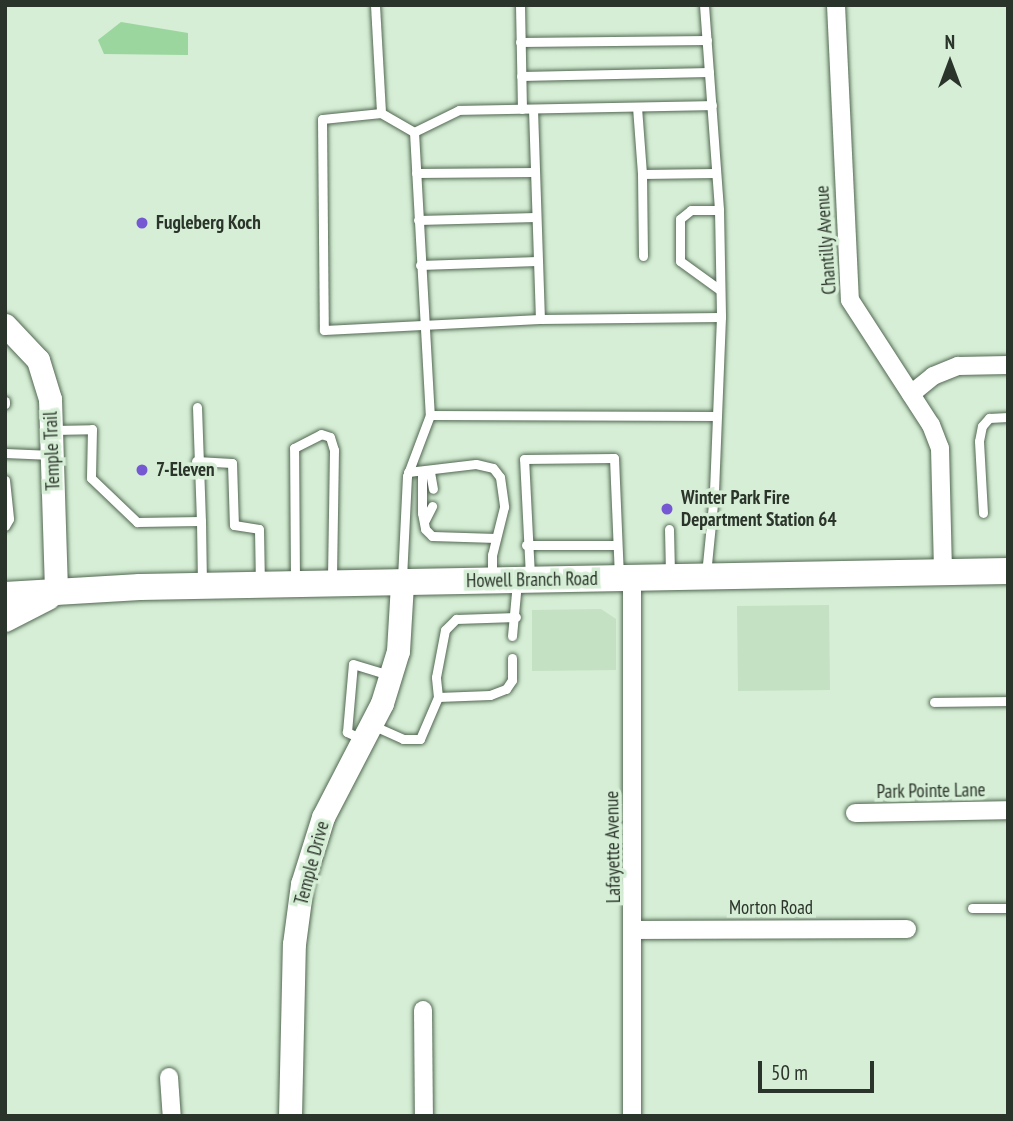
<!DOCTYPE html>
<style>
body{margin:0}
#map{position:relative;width:1013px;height:1121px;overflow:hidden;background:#d5eed5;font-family:"PT Sans Narrow",sans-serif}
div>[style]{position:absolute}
.built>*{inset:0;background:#c4e1c4}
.green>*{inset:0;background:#9ad69d}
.roads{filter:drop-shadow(0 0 2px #526752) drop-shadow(0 0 2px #526752)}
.service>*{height:9px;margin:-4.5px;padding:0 4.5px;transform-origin:4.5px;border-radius:4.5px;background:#fff}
.minor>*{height:18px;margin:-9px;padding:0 9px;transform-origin:9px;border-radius:9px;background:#fff}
.tertiary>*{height:23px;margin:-11.5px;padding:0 11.5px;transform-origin:11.5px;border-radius:11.5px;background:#fff}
.secondary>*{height:26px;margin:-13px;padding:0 13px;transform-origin:13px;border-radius:13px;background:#fff}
.dots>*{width:19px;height:19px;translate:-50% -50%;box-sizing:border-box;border:4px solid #d5eed5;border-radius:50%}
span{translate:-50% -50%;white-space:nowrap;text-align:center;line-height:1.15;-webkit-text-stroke:7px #d5eed5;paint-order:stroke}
.poi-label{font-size:19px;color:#2b342b;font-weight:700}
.left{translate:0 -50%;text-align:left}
.street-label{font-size:19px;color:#2b342b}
.frame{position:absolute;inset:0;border:7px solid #2b342b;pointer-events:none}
.north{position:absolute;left:915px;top:28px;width:70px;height:70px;-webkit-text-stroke:5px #d5eed5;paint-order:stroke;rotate:0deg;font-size:19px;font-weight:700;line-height:28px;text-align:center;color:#2b342b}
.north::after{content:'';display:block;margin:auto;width:24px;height:32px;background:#2b342b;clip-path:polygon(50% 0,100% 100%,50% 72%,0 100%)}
.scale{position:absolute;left:758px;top:1061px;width:116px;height:32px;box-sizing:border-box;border:4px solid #2b342b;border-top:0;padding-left:9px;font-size:21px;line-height:24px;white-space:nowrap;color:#2b342b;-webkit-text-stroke:5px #d5eed5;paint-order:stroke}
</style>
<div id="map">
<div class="built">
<i style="clip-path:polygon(829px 605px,830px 690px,738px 691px,737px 606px)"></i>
<i style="clip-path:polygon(601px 609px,616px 619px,616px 670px,532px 671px,532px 610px)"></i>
</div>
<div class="green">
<i style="clip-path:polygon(121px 22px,188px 33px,188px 55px,104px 54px,98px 40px)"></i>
</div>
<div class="roads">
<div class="service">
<i style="left:375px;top:5px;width:108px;rotate:86.8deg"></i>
<i style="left:381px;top:113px;width:38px;rotate:30deg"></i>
<i style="left:414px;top:132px;width:283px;rotate:86.8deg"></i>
<i style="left:430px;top:415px;width:286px;rotate:0.2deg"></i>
<i style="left:520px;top:5px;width:104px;rotate:88.9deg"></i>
<i style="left:704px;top:5px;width:206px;rotate:85.8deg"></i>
<i style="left:719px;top:210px;width:107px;rotate:88.9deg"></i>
<i style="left:721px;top:317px;width:177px;rotate:92.3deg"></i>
<i style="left:714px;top:494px;width:80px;rotate:95.7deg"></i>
<i style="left:520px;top:42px;width:187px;rotate:-0.6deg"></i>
<i style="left:521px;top:76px;width:188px;rotate:-1.2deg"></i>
<i style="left:637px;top:107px;width:67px;rotate:85.7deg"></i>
<i style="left:642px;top:174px;width:73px;rotate:-0.8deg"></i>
<i style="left:533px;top:109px;width:210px;rotate:88.1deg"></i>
<i style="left:540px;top:319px;width:181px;rotate:-0.6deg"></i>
<i style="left:381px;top:113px;width:59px;rotate:174.2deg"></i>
<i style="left:322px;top:119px;width:211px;rotate:89.5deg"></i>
<i style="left:324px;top:330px;width:216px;rotate:-2.9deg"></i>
<i style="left:414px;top:132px;width:50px;rotate:-26.1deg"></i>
<i style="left:459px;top:110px;width:253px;rotate:-1.1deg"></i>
<i style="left:416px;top:173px;width:119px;rotate:-0.5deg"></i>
<i style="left:642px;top:174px;width:82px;rotate:89.3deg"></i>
<i style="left:719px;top:210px;width:28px;rotate:180deg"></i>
<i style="left:691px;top:210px;width:14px;rotate:141deg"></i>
<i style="left:680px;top:219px;width:42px;rotate:90deg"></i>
<i style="left:680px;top:261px;width:49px;rotate:35.9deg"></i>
<i style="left:418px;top:220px;width:118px;rotate:-1.5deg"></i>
<i style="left:420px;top:265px;width:117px;rotate:-2deg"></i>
<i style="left:5px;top:401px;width:3px;rotate:90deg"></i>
<i style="left:197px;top:407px;width:114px;rotate:88deg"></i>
<i style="left:53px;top:430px;width:39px;rotate:-1deg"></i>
<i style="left:92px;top:429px;width:49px;rotate:91.2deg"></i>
<i style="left:91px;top:478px;width:64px;rotate:43.7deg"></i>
<i style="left:137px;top:522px;width:64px;rotate:-0.9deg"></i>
<i style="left:201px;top:521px;width:61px;rotate:89.1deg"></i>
<i style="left:5px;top:453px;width:47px;rotate:2.4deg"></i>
<i style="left:196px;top:461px;width:36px;rotate:3deg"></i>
<i style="left:232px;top:463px;width:62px;rotate:88.2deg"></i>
<i style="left:234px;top:525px;width:25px;rotate:9deg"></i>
<i style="left:259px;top:529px;width:55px;rotate:89deg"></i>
<i style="left:408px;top:472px;width:68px;rotate:-6.7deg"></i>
<i style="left:476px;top:464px;width:17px;rotate:13deg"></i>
<i style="left:493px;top:468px;width:11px;rotate:52deg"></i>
<i style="left:500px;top:477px;width:30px;rotate:82deg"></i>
<i style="left:504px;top:507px;width:49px;rotate:104deg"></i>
<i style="left:492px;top:555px;width:24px;rotate:90deg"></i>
<i style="left:430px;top:472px;width:17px;rotate:80deg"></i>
<i style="left:422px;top:473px;width:40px;rotate:90deg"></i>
<i style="left:422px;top:513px;width:16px;rotate:79deg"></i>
<i style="left:425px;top:529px;width:10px;rotate:45deg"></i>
<i style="left:432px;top:536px;width:64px;rotate:1.8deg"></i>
<i style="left:5px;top:480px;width:39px;rotate:84deg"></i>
<i style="left:9px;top:519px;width:8px;rotate:120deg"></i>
<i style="left:983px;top:513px;width:72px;rotate:-93.2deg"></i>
<i style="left:979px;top:441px;width:15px;rotate:-79deg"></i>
<i style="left:982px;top:426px;width:11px;rotate:-49deg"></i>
<i style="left:989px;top:418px;width:19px;rotate:-3deg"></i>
<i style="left:424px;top:522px;width:18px;rotate:-63deg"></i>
<i style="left:669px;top:529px;width:45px;rotate:88.7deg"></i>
<i style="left:526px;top:545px;width:91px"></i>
<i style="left:530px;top:576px;width:117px;rotate:-92.9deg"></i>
<i style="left:524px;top:459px;width:90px;rotate:-0.6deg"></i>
<i style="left:614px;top:458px;width:118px;rotate:87.6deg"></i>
<i style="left:402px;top:578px;width:102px;rotate:-87.2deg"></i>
<i style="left:407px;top:476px;width:65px;rotate:-69.3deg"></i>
<i style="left:295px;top:580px;width:132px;rotate:-90.4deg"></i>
<i style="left:294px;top:448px;width:30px;rotate:-27deg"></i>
<i style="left:321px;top:434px;width:9px;rotate:18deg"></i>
<i style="left:330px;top:437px;width:14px;rotate:73deg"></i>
<i style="left:334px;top:450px;width:129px;rotate:90.9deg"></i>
<i style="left:512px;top:636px;width:54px;rotate:-84.7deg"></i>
<i style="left:438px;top:697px;width:20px;rotate:-96deg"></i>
<i style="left:436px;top:677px;width:48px;rotate:-79.2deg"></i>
<i style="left:445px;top:630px;width:16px;rotate:-45deg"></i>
<i style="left:456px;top:619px;width:60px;rotate:-1.9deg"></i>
<i style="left:934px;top:702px;width:74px;rotate:-0.8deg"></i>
<i style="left:372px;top:725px;width:34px;rotate:24deg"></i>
<i style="left:403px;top:739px;width:17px"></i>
<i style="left:420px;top:739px;width:46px;rotate:-66.8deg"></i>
<i style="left:438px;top:697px;width:52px;rotate:-2.2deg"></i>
<i style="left:490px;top:695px;width:17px;rotate:-21deg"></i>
<i style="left:506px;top:689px;width:11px;rotate:-56deg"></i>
<i style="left:512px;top:680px;width:22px;rotate:-90deg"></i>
<i style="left:362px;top:739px;width:17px;rotate:-155deg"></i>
<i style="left:347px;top:732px;width:68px;rotate:-85deg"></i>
<i style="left:353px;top:664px;width:39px;rotate:17deg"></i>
<i style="left:972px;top:908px;width:36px"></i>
</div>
<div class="minor">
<i style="left:836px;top:5px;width:295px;rotate:87.3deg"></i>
<i style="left:850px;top:300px;width:149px;rotate:57.1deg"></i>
<i style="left:931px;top:425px;width:25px;rotate:69deg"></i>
<i style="left:940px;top:448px;width:124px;rotate:88.6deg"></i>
<i style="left:911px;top:394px;width:28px;rotate:-39deg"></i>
<i style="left:933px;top:376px;width:27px;rotate:-22deg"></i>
<i style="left:958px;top:366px;width:50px;rotate:-1.1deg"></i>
<i style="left:632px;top:577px;width:539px;rotate:90deg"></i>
<i style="left:855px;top:813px;width:153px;rotate:-1.1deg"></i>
<i style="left:635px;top:930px;width:272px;rotate:-0.2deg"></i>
<i style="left:423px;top:1010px;width:106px;rotate:89.5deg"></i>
<i style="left:169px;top:1077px;width:39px;rotate:86deg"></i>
</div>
<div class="tertiary">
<i style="left:5px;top:325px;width:48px;rotate:46.7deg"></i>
<i style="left:38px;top:360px;width:41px;rotate:72.9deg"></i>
<i style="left:50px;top:399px;width:194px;rotate:88.2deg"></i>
<i style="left:290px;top:1116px;width:172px;rotate:-88.7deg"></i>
<i style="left:294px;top:944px;width:61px;rotate:-82.4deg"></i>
<i style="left:302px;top:884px;width:70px;rotate:-72.6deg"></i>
<i style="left:323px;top:817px;width:128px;rotate:-62.6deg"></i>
<i style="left:382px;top:703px;width:54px;rotate:-72.9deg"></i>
<i style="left:398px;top:651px;width:68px;rotate:-86.6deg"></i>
</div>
<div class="secondary">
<i style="left:5px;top:595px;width:135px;rotate:-3.4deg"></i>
<i style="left:140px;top:587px;width:868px;rotate:-1.06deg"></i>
<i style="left:5px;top:619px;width:48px;rotate:-27.1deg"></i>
</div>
</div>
<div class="dots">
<i style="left:142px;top:223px;background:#7559d3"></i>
<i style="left:142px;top:470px;background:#7559d3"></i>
<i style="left:667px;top:509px;background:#7559d3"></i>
</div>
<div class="poi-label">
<span class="left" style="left:156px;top:223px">Fugleberg Koch</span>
<span class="left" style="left:156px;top:470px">7-Eleven</span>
<span class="left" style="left:681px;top:509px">Winter Park Fire<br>Department Station 64</span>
</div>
<div class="street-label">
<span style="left:826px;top:240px;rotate:-94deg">Chantilly Avenue</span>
<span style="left:52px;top:451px;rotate:-92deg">Temple Trail</span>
<span style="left:532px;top:580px;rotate:-1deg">Howell Branch Road</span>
<span style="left:931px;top:791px;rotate:-1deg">Park Pointe Lane</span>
<span style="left:613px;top:847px;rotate:-91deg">Lafayette Avenue</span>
<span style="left:312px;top:863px;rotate:-75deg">Temple Drive</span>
<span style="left:771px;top:908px">Morton Road</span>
</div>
<div class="frame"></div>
<div class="north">N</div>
<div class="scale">50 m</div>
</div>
